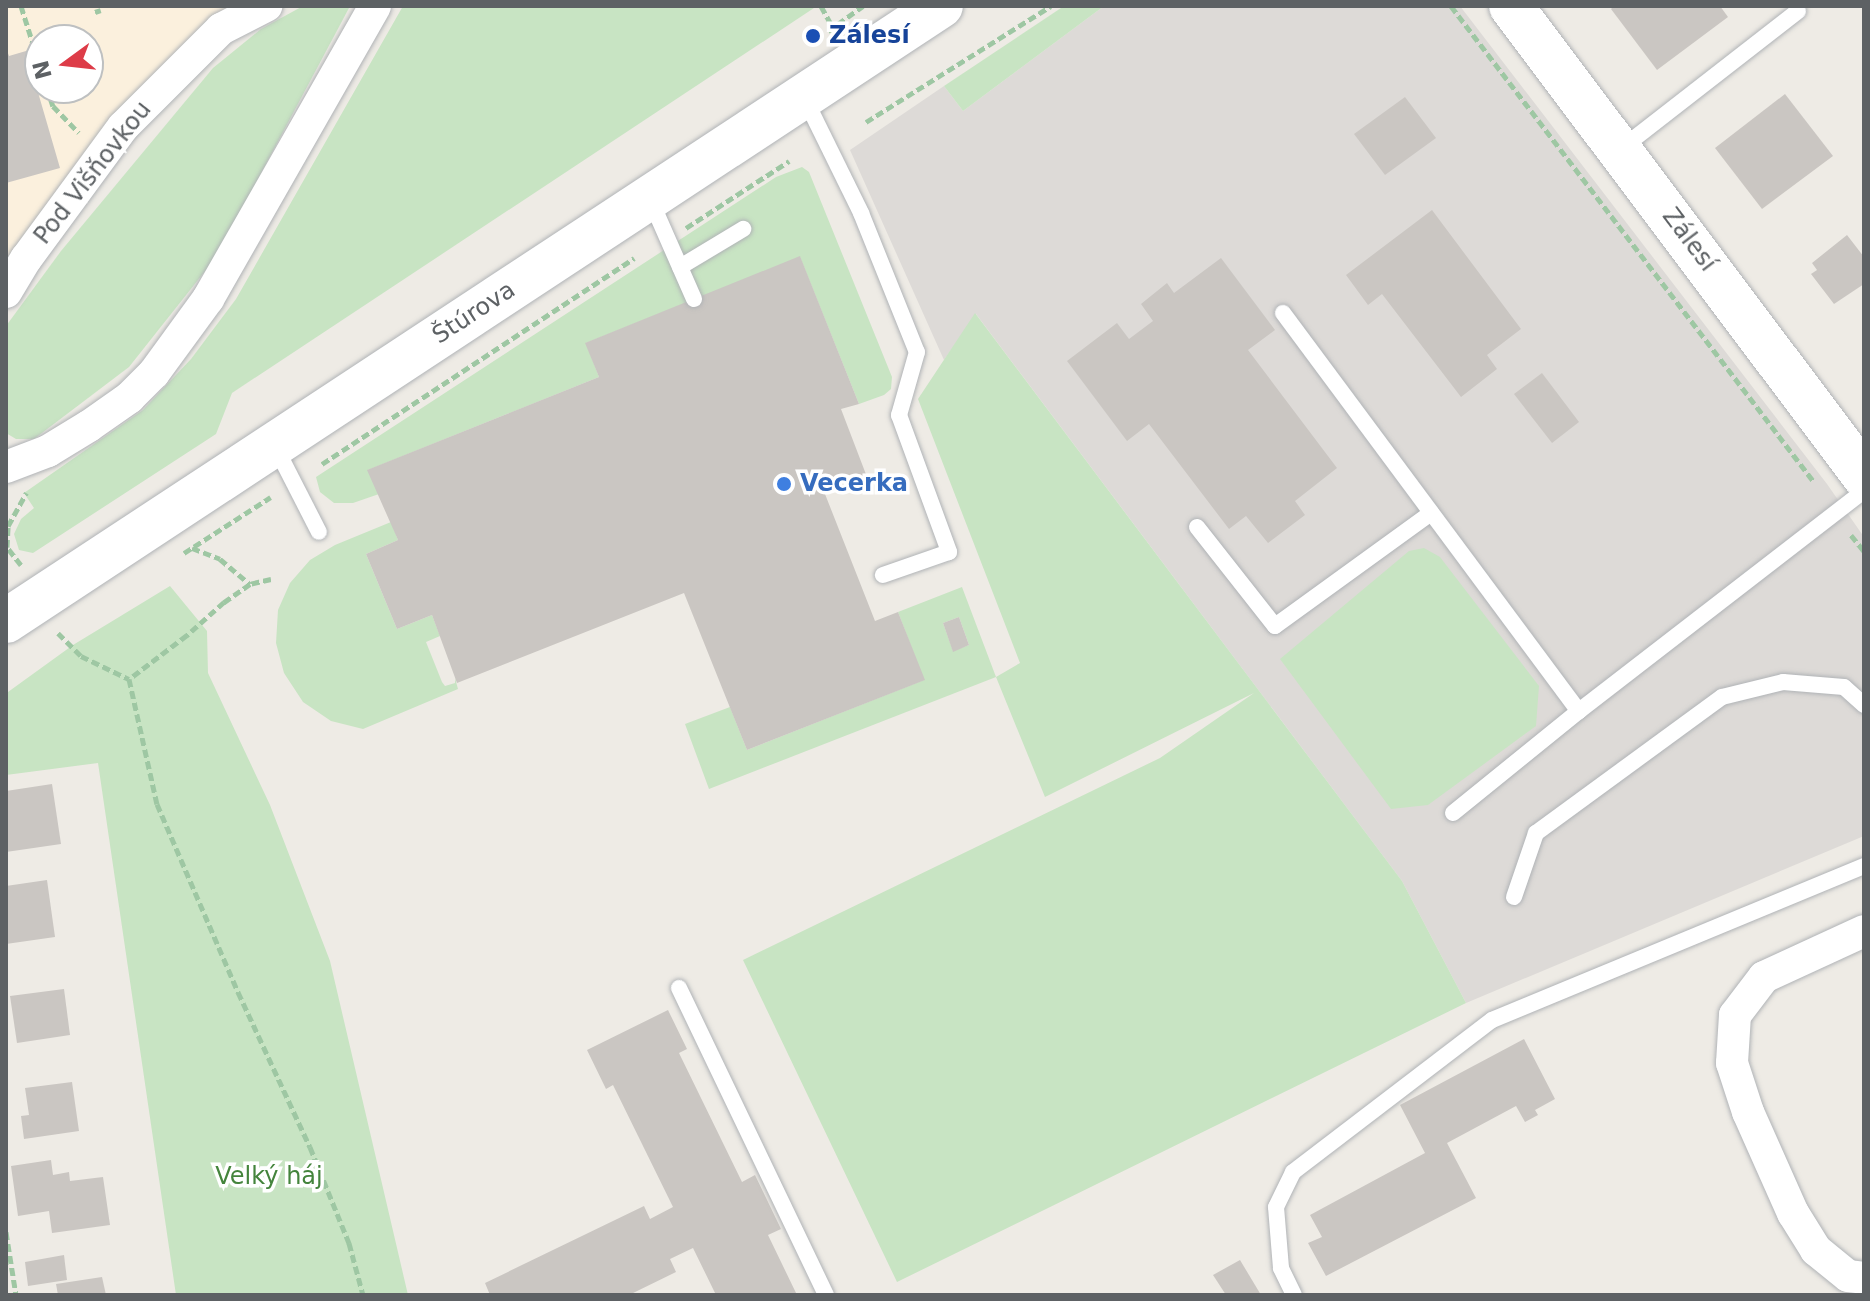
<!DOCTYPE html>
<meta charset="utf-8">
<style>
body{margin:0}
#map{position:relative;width:1870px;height:1301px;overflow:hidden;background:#eeebe5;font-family:"DejaVu Sans",sans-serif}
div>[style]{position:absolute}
.commercial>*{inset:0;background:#fbf0dd}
.industrial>*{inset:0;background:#dddad7}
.green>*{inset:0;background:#c8e4c3}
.building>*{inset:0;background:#cac6c2}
.path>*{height:5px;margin-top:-2.5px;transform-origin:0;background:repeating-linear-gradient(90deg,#9ec7a3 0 8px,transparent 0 12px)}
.roads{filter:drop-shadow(0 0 2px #b0b3b6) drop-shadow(0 0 2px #b0b3b6)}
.lane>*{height:16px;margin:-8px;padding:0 8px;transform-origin:8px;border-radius:8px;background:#fff}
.street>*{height:32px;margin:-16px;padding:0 16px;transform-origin:16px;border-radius:16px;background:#fff}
.secondary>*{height:44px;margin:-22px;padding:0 22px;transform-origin:22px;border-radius:22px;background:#fff}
.dots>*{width:22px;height:22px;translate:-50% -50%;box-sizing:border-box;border:4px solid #fff;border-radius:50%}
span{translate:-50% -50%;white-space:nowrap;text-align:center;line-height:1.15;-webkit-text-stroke:7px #fff;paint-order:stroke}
.transit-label{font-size:24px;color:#164399;font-weight:700}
.left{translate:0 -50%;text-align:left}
.street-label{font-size:24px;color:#5d6164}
.shop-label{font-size:24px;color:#366cbe;font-weight:700}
.park-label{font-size:24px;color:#44843c}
.frame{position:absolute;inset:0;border:8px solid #5d6164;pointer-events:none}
.north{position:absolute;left:24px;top:24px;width:80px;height:80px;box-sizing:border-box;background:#fff;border:2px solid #bec0c1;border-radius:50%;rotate:255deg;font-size:22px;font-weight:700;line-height:32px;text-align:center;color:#5d6164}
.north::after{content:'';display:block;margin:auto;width:28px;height:36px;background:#dd3c48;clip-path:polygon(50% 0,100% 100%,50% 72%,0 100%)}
</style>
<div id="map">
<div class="commercial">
<i style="clip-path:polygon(evenodd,6px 6px,269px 6px,177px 56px,6px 259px,6px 6px,40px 40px,88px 40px,88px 88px,40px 88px,40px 40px)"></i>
</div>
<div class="industrial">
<i style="clip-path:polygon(1104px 6px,1460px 6px,1827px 484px,1864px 537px,1864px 836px,1466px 1003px,1402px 881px,976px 314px,944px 360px,850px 150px,944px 86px,963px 111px)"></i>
</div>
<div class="green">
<i style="clip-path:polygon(303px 6px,349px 8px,217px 256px,129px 367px,34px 439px,16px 439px,6px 433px,6px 326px,61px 251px,213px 68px,261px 29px)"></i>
<i style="clip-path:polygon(403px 6px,817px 6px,232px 393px,216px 434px,33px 553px,19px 550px,14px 534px,21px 519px,34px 508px,24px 493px,143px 410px,191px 359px,236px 299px)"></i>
<i style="clip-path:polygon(1064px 6px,1104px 6px,963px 111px,944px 86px)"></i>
<i style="clip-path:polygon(802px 167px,809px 172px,892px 377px,891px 389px,884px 395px,859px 404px,800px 257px,586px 343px,599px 377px,368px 470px,379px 494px,353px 503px,334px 503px,320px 492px,316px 477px,776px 177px)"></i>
<i style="clip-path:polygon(evenodd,975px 313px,1402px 881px,1466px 1003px,897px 1282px,743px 960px,1160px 758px,1254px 693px,1045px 797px,996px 677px,709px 789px,685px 724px,730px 707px,747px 750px,924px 680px,898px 612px,962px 587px,996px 677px,1020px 663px,918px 399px,975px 313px,959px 617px,969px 645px,953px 651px,943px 623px,959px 617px)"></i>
<i style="clip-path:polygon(391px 522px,398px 540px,366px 554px,397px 629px,432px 615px,440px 636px,426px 642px,442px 682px,445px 686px,455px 683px,455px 678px,458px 689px,363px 729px,331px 721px,303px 702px,284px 673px,276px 643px,278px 610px,290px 583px,310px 560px,335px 545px)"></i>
<i style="clip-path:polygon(1424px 548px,1440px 557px,1539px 686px,1536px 726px,1428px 805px,1391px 809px,1280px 659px,1409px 551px)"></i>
<i style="clip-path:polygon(170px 586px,207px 631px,208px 673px,270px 805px,330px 961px,408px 1295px,176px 1295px,98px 763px,6px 775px,8px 692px,73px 645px)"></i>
</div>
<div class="building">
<i style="clip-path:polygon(1614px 6px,1720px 6px,1728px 17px,1657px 70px,1611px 9px)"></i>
<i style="clip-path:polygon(6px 48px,9px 56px,26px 51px,60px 168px,6px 183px)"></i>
<i style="clip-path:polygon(1785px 94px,1833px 156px,1762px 209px,1715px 148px)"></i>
<i style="clip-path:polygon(1405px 97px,1436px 138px,1385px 175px,1354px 134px)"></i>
<i style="clip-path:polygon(1432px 210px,1521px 329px,1487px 355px,1497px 369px,1461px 397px,1382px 294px,1368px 305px,1346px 275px)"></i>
<i style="clip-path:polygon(1847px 235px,1864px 257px,1864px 284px,1834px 304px,1811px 274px,1817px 270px,1812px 263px)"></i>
<i style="clip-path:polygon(800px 256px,859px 404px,841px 409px,867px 477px,825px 494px,875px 621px,898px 612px,925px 680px,747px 750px,684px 593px,457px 683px,432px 615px,397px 629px,366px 554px,398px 540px,367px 470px,599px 377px,585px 343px)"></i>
<i style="clip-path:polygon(1221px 258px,1275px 330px,1248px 350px,1337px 468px,1295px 501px,1305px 515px,1268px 543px,1246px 516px,1229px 529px,1149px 424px,1127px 441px,1067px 361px,1117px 323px,1129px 339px,1153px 321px,1141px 304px,1167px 283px,1174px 293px)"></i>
<i style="clip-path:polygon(1542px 373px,1579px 422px,1552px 443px,1514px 394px)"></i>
<i style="clip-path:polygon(959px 617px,969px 645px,953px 652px,943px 623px)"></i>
<i style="clip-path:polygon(52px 784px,61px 844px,6px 852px,6px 791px)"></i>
<i style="clip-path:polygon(47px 880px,55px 937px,6px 944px,6px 886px)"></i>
<i style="clip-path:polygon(64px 989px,70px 1035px,17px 1043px,10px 996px)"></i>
<i style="clip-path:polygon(668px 1010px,687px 1049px,679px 1053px,742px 1182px,755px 1175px,781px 1229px,768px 1235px,797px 1295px,716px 1295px,693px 1248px,670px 1259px,676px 1272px,629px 1295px,490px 1295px,485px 1283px,644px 1206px,650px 1219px,673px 1207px,613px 1085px,606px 1089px,587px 1050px)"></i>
<i style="clip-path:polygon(1524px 1039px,1555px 1099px,1535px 1110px,1538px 1115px,1525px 1122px,1516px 1106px,1447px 1143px,1476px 1198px,1326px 1276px,1308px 1243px,1322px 1237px,1310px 1215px,1425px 1153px,1400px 1105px)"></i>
<i style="clip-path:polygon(72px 1082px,79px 1131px,24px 1139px,21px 1116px,29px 1115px,25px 1088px)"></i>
<i style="clip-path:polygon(51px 1160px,53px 1175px,69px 1172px,70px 1181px,103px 1177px,110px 1225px,52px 1233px,49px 1211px,18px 1216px,11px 1166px)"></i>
<i style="clip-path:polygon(64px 1255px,67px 1280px,28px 1286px,25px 1262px)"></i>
<i style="clip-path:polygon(1240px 1260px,1261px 1295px,1226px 1295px,1213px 1275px)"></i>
<i style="clip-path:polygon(102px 1277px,106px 1295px,58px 1295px,56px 1284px)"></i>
</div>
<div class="path">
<i style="left:21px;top:6px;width:63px;rotate:72.4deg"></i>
<i style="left:821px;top:6px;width:25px;rotate:61deg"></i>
<i style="left:1451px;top:6px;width:599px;rotate:52.67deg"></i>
<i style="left:95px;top:12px;width:6px;rotate:-18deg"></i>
<i style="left:828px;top:31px;width:43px;rotate:-35.5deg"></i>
<i style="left:47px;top:88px;width:19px;rotate:72deg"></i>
<i style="left:53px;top:106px;width:37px;rotate:46deg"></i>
<i style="left:866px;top:122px;width:218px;rotate:-32.1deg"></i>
<i style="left:686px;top:228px;width:123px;rotate:-33deg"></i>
<i style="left:322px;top:464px;width:374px;rotate:-33.4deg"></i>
<i style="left:1851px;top:535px;width:21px;rotate:51deg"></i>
<i style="left:192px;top:548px;width:30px;rotate:21deg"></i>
<i style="left:220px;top:559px;width:39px;rotate:40deg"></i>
<i style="left:184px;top:553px;width:103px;rotate:-32.8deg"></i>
<i style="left:21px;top:565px;width:23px;rotate:-128deg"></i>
<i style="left:7px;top:547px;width:21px;rotate:-87deg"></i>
<i style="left:8px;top:526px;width:38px;rotate:-61deg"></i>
<i style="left:271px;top:579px;width:22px;rotate:167deg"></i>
<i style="left:250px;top:584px;width:32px;rotate:145deg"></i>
<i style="left:224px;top:602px;width:50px;rotate:138.3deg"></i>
<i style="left:187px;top:635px;width:73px;rotate:142.8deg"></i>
<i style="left:129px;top:679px;width:128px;rotate:77.4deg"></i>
<i style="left:157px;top:804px;width:205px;rotate:66.7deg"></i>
<i style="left:238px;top:992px;width:171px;rotate:65.1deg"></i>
<i style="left:310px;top:1147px;width:104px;rotate:67.9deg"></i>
<i style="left:349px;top:1243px;width:54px;rotate:74.9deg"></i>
<i style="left:58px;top:633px;width:33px;rotate:45deg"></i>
<i style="left:81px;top:656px;width:53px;rotate:25.6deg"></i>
<i style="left:6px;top:1232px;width:64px;rotate:81deg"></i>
</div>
<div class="roads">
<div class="lane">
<i style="left:805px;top:99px;width:127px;rotate:63.8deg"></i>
<i style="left:861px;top:213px;width:150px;rotate:68.1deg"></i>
<i style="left:917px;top:352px;width:66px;rotate:105.9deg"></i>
<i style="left:899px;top:415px;width:146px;rotate:69.9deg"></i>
<i style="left:949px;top:552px;width:70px;rotate:160.8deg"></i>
<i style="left:1622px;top:148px;width:223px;rotate:-37.9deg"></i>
<i style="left:651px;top:201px;width:107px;rotate:66.3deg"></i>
<i style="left:680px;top:267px;width:74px;rotate:-31.1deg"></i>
<i style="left:1283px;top:313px;width:496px;rotate:53.4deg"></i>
<i style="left:276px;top:448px;width:94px;rotate:62.9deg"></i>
<i style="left:1197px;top:527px;width:126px;rotate:51.8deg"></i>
<i style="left:1275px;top:626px;width:193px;rotate:-35.9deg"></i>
<i style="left:1453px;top:813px;width:162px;rotate:-39deg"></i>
<i style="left:1579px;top:711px;width:360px;rotate:-37.7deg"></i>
<i style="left:1514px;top:897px;width:68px;rotate:-71deg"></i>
<i style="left:1536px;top:833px;width:230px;rotate:-36.2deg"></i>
<i style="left:1722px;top:697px;width:63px;rotate:-13.8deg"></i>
<i style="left:1783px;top:682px;width:61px;rotate:4.7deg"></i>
<i style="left:1844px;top:687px;width:27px;rotate:42deg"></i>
<i style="left:679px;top:988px;width:340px;rotate:64.4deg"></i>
<i style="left:1294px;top:1295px;width:30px;rotate:-116deg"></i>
<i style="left:1281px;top:1268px;width:61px;rotate:-94.7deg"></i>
<i style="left:1276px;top:1207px;width:39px;rotate:-64deg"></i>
<i style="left:1293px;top:1172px;width:250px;rotate:-37.4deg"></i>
<i style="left:1492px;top:1020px;width:403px;rotate:-22.5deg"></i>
</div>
<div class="street">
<i style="left:6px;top:292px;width:39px;rotate:-59deg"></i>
<i style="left:26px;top:259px;width:164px;rotate:-53.7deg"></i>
<i style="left:123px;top:127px;width:139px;rotate:-45deg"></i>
<i style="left:221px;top:29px;width:51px;rotate:-27.1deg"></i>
<i style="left:6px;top:467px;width:45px;rotate:-20.9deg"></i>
<i style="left:48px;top:451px;width:48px;rotate:-31.4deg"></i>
<i style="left:89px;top:426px;width:49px;rotate:-35deg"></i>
<i style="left:129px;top:398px;width:35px;rotate:-45deg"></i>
<i style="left:154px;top:373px;width:92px;rotate:-53.9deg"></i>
<i style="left:208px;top:299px;width:337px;rotate:-60.3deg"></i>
<i style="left:1864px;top:931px;width:110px;rotate:155.3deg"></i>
<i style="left:1764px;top:977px;width:48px;rotate:127.3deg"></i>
<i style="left:1735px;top:1015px;width:48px;rotate:93.6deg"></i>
<i style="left:1732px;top:1063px;width:52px;rotate:71.9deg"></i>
<i style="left:1748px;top:1112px;width:111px;rotate:66deg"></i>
<i style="left:1793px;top:1213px;width:44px;rotate:58.1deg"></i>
<i style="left:1816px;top:1250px;width:41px;rotate:39.1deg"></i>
<i style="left:1848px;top:1276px;width:16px;rotate:7deg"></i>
</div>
<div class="secondary">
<i style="left:1511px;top:6px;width:588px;rotate:53.09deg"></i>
<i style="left:6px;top:621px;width:1119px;rotate:-33.34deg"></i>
</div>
</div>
<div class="dots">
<i style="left:813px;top:36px;background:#1a4fb4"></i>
<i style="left:784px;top:484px;background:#3f7fe0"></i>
</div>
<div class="transit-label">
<span class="left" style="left:829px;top:36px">Zálesí</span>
</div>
<div class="street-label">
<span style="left:93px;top:173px;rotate:-52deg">Pod Višňovkou</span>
<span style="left:1689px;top:240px;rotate:53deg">Zálesí</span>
<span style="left:474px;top:313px;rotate:-33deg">Štúrova</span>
</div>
<div class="shop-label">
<span class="left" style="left:800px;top:484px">Vecerka</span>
</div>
<div class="park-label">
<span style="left:269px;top:1177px">Velký háj</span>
</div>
<div class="frame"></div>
<div class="north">N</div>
</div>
